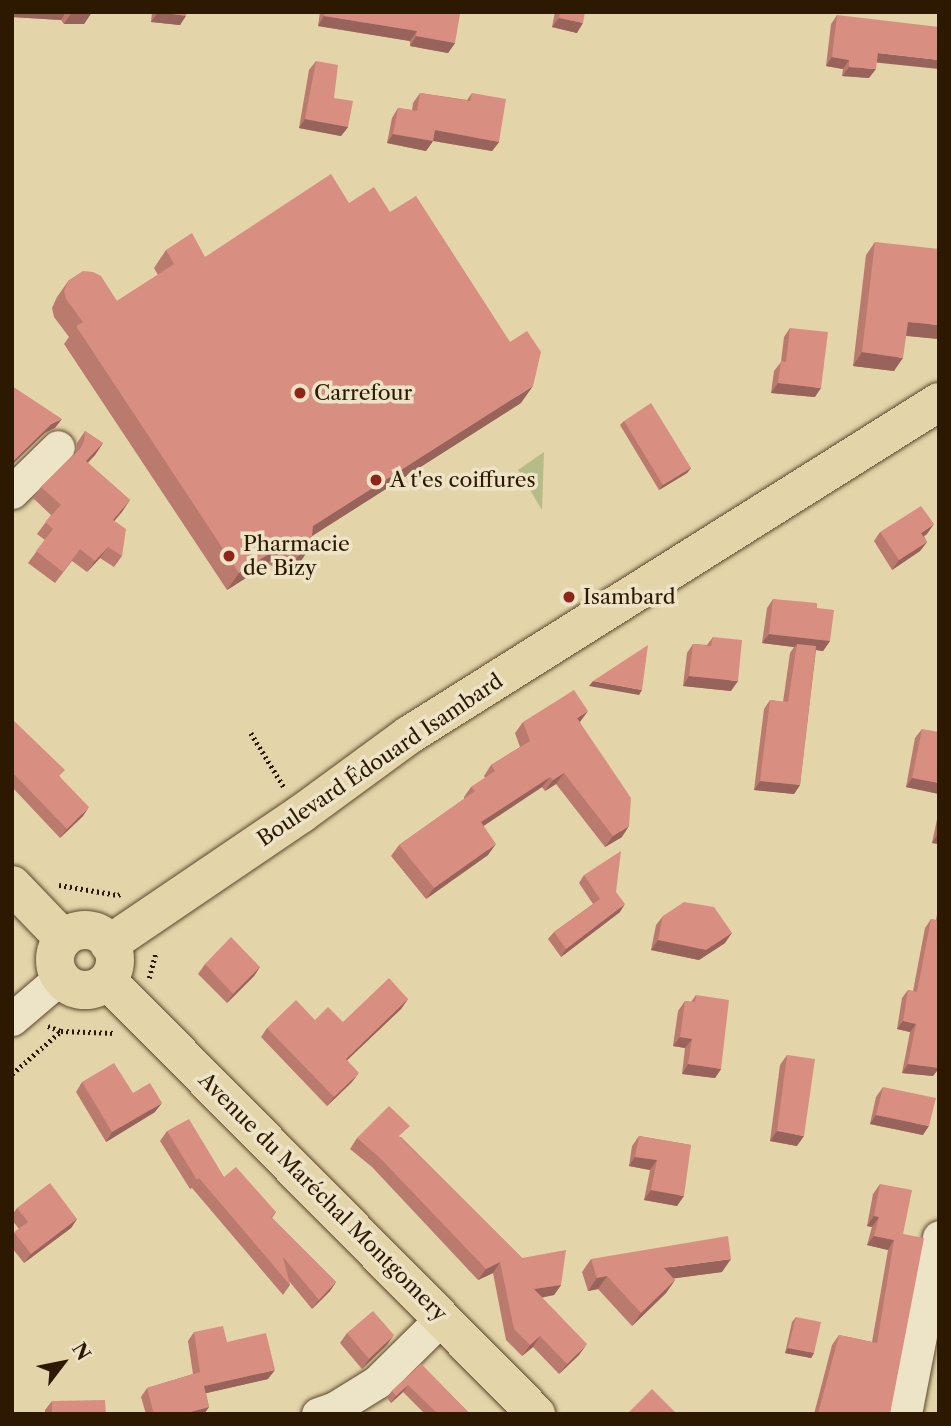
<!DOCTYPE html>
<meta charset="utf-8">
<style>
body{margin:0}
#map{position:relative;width:951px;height:1426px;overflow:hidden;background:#e4d4a9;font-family:"Libre Caslon Text",serif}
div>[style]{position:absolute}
.green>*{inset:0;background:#b5bc87}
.path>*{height:4.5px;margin-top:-2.25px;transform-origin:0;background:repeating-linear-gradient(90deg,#2d1901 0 2px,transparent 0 5.5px)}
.roads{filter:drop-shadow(0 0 2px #5b482b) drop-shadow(0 0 2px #5b482b)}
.minor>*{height:33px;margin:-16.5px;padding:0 16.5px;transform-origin:16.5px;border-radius:16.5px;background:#ede3c7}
.major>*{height:38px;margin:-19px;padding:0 19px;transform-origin:19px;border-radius:19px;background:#e4d4a9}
.major>.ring{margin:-19px;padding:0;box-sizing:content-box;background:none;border:38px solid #e4d4a9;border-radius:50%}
.wall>*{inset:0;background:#ba7a6e}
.shaded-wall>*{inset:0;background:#97635a}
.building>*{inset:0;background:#d88e80}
.dots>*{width:19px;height:19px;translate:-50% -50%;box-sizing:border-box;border:4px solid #ede3c7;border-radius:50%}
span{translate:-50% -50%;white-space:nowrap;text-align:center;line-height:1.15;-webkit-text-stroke:7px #ede3c7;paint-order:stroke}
.poi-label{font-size:21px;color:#2d1901}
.left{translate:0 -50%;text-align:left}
.street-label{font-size:21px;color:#2d1901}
.frame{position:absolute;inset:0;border:14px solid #2d1901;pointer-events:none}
.north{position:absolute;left:28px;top:1328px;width:70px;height:70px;-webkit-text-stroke:5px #ede3c7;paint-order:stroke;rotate:58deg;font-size:19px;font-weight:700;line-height:28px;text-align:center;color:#2d1901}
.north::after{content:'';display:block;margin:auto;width:24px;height:32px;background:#2d1901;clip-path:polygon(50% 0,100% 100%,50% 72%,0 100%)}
</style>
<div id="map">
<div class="green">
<i style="clip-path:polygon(544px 452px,542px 510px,518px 470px)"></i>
</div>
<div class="path">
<i style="left:251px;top:733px;width:63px;rotate:58.6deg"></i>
<i style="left:59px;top:885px;width:60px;rotate:9.6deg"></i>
<i style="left:118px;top:895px;width:4px;rotate:-27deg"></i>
<i style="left:149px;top:978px;width:27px;rotate:-75deg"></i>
<i style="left:48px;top:1026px;width:14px;rotate:21deg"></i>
<i style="left:61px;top:1031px;width:54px;rotate:2.1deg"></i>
<i style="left:12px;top:1074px;width:65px;rotate:-41.3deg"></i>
</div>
<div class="roads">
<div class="minor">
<i style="left:12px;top:492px;width:64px;rotate:-44.4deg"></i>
<i style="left:12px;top:1019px;width:63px;rotate:-40.5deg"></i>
<i style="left:318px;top:1414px;width:18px;rotate:-19deg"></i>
<i style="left:335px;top:1408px;width:49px;rotate:-31.8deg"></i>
<i style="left:377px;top:1382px;width:91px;rotate:-44.6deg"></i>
<i style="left:905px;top:1414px;width:180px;rotate:-79.1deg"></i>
</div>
<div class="major">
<i style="left:12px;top:885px;width:74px;rotate:46.1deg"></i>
<i class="ring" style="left:55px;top:930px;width:22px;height:22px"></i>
<i style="left:109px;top:944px;width:232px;rotate:-34.1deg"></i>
<i style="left:301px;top:814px;width:134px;rotate:-36.2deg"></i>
<i style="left:409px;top:735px;width:626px;rotate:-32.14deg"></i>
<i style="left:108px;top:981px;width:609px;rotate:45.33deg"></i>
</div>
</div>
<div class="wall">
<i style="clip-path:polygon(12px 12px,92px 12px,84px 24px,64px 24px,61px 20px,12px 17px)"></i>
<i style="clip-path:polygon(152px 12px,187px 12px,180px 25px,151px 22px)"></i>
<i style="clip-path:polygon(320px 12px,448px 12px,455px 43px,448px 53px,410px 46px,410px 41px,318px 26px)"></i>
<i style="clip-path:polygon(555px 12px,585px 12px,577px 33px,552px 27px)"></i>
<i style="clip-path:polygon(837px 15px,869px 78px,842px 76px,843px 69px,826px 66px,831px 24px)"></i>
<i style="clip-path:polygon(316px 61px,348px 127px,341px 136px,299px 128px,309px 70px)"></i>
<i style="clip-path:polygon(420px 93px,467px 100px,472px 93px,499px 142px,492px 151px,433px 141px,426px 151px,387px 143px,392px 118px,398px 108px,412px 110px,413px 103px)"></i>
<i style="clip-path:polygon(349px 203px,390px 212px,521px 403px,312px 536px,299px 564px,286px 573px,268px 564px,227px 590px,64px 344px,69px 337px,54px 317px,52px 308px,57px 297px,69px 280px,117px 301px,158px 275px,154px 268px,166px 250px,205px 257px)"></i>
<i style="clip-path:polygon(875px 242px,939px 339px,906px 336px,894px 371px,853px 366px,866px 255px)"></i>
<i style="clip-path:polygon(790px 328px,815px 397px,771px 393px,774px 371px,781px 362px,784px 337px)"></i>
<i style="clip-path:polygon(624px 421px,691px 468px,687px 473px,659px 490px,620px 425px)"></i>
<i style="clip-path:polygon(85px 431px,103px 443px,95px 455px,88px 463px,130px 500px,114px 521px,122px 556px,114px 567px,100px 558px,87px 572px,72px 561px,55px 583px,28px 563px,45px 540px,37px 534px,51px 515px,33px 498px,41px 487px,76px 452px,77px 443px)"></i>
<i style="clip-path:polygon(880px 532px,927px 534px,924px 536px,927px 542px,920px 551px,892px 570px,874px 541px)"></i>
<i style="clip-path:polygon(773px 599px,817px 608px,830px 641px,823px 651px,816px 650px,800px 785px,794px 794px,754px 790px,764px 709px,770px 700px,783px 702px,790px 653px,794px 647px,762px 643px,767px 608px)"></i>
<i style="clip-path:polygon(713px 637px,731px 691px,683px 686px,687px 653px,693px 644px,707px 645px)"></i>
<i style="clip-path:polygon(12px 719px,60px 777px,83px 816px,60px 838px,12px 787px)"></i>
<i style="clip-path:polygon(523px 722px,580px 722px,622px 837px,605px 847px,556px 784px,545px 791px,542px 787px,483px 826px,488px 855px,426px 899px,391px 856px,399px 845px,464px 799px,464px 797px,471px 787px,485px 778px,484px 776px,491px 765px,520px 747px,515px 733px)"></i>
<i style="clip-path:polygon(922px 729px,939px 794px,906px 787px,915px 738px)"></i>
<i style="clip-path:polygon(939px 810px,939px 844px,932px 843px)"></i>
<i style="clip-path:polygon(584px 875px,616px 892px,620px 912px,561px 957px,548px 939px,554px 932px,593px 904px,579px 883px)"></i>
<i style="clip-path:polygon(939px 904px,939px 1068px,933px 1076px,902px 1073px,910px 1032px,897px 1029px,902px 998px,908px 990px,913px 991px,925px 928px,931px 919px,936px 920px)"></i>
<i style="clip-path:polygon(663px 916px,725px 943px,699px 960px,651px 950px,656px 925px)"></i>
<i style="clip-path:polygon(205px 964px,260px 967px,254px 976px,227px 1003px,198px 974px)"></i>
<i style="clip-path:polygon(696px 995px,721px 1069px,715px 1078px,682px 1074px,685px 1048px,673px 1046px,678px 1011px,685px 1001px,691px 1002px)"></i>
<i style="clip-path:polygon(408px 999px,401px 1009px,347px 1060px,352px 1082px,327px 1106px,261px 1037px,267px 1028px,315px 1020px,343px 1022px)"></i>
<i style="clip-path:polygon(787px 1055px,797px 1146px,770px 1141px,780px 1065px)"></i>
<i style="clip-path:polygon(82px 1082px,133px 1093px,155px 1112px,106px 1142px,76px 1092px)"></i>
<i style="clip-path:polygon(883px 1087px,923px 1135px,870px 1124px,876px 1097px)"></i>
<i style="clip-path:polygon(167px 1131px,224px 1177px,276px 1212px,272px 1218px,336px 1282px,330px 1291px,312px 1309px,289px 1281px,290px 1285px,283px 1295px,192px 1188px,190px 1189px,160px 1141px)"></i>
<i style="clip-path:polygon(639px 1136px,691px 1145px,677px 1206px,644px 1200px,650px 1170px,629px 1166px,632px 1146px)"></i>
<i style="clip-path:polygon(401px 1137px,522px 1258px,561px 1285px,554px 1295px,541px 1298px,579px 1355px,559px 1374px,533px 1347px,522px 1356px,506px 1340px,493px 1273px,478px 1280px,372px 1167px,350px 1149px,357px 1138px)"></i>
<i style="clip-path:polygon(880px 1184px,903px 1234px,890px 1414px,814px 1414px,832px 1345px,839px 1335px,872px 1342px,888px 1250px,867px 1245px,872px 1227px,867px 1226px,873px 1194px)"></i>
<i style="clip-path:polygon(17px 1208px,77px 1219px,71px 1228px,24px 1263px,12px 1248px,12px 1235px,19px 1229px,12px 1220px,12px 1215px)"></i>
<i style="clip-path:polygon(591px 1259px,722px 1272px,674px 1278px,675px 1280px,666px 1293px,632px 1326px,598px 1289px,588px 1291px,582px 1272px)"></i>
<i style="clip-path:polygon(796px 1317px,814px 1353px,811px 1358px,785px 1353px,792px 1322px)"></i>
<i style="clip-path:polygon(194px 1332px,227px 1342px,268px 1379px,206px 1393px,209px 1407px,204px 1414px,146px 1414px,141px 1397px,147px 1388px,193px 1374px,188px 1341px)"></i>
<i style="clip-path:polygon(347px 1333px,387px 1345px,362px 1369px,340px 1343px)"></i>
<i style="clip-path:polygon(421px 1364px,470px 1414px,425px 1414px,403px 1392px,391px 1403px,387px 1398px,392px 1391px)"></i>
<i style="clip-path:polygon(52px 1401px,106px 1414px,45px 1414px,45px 1410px)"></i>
</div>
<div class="shaded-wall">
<i style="clip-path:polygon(12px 12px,66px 12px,61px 20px,12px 17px)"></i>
<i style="clip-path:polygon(72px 12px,92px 12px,84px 24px,64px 24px)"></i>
<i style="clip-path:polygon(158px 12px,186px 16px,180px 25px,151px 22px)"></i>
<i style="clip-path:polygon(324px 16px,417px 31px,410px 41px,318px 26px)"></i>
<i style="clip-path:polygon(559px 18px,583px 23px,577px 33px,552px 27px)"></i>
<i style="clip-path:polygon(416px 36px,455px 43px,448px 53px,410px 46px)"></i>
<i style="clip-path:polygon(878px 53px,939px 60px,939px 69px,871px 62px)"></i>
<i style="clip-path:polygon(832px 57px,849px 60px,843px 69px,826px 66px)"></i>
<i style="clip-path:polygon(849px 67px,876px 69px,869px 78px,842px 76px)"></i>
<i style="clip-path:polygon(305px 119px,348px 127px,341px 136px,299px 128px)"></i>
<i style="clip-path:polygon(435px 130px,499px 142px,492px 151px,428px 140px)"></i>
<i style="clip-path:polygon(393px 134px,433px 141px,426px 151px,387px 143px)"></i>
<i style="clip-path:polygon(908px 322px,939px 325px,939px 339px,899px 335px)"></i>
<i style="clip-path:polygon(862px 352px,903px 358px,894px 371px,853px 366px)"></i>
<i style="clip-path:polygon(778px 383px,821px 388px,815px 397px,771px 393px)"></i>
<i style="clip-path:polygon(533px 386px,521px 403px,301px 543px,313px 526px)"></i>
<i style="clip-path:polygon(62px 419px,55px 428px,45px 433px,12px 465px,12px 462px,51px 424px)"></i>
<i style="clip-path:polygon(103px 443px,95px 455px,77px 472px,86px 461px)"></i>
<i style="clip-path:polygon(691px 468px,687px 473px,659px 490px,663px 485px)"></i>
<i style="clip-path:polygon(130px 500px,122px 512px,105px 532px,113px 520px)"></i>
<i style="clip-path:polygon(934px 524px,927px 534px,915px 542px,921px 533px)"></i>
<i style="clip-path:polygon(927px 542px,920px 551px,892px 570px,899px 560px)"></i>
<i style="clip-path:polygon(311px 546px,299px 564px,286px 573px,298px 556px)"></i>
<i style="clip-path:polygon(108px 547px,100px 558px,87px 572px,95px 561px)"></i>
<i style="clip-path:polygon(280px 547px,268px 564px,227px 590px,239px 573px)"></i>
<i style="clip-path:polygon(769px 634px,830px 641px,823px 651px,796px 647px,797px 644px,794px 647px,762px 643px)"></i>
<i style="clip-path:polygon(689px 676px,738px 681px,731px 691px,683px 686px)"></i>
<i style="clip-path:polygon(593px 681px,642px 690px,639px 695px,589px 686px)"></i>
<i style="clip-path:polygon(588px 711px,580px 722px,569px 729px,577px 718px)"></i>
<i style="clip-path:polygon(564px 773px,556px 784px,545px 791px,553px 780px)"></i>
<i style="clip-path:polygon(550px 777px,542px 787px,473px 833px,481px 822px)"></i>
<i style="clip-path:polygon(912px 778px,939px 783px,939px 794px,906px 787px)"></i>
<i style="clip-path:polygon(760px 781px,800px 785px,794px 794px,754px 790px)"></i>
<i style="clip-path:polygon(89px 807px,83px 816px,60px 838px,67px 829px)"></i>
<i style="clip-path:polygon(629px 826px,622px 837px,605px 847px,613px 836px)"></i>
<i style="clip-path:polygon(938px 834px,939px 844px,932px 843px)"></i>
<i style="clip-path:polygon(496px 844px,488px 855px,426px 899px,434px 888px)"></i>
<i style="clip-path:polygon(625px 904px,620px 912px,561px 957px,566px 949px)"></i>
<i style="clip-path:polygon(732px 933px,725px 943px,699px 960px,651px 950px,658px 940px)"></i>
<i style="clip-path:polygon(260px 967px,254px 976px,227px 1003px,233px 994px)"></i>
<i style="clip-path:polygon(408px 999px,401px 1009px,339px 1068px,346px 1059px)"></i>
<i style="clip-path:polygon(903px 1021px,916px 1024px,910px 1032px,897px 1029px)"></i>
<i style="clip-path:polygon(680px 1037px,692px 1039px,685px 1048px,673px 1046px)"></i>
<i style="clip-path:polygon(688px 1064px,721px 1069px,715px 1078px,682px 1074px)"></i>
<i style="clip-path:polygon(908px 1064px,939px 1068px,933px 1076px,902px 1073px)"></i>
<i style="clip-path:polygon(359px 1073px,352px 1082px,327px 1106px,334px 1097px)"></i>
<i style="clip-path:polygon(162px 1103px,155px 1112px,106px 1142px,112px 1132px)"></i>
<i style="clip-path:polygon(876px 1115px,929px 1126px,923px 1135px,870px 1124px)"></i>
<i style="clip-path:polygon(777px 1131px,804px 1136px,797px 1146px,770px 1141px)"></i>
<i style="clip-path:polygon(635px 1157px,657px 1160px,650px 1170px,629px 1166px)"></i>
<i style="clip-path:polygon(651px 1190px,684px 1196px,677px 1206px,644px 1200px)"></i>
<i style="clip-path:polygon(874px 1216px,879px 1217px,872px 1227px,867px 1226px)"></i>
<i style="clip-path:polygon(77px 1219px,71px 1228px,24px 1263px,31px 1254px)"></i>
<i style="clip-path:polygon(874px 1236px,894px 1240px,888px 1250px,867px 1245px)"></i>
<i style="clip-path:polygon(731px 1259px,722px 1272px,655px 1281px,664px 1268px)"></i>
<i style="clip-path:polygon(500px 1262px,493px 1273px,478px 1280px,486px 1269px)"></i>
<i style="clip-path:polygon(607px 1276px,598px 1289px,588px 1291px,597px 1278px)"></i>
<i style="clip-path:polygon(675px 1280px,666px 1293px,632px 1326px,641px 1313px)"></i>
<i style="clip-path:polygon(336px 1282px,330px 1291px,312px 1309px,319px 1300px)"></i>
<i style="clip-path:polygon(561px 1285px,554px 1295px,526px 1300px,534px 1289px)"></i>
<i style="clip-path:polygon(394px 1335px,387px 1345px,362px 1369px,369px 1359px)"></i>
<i style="clip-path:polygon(540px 1336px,533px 1347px,522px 1356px,530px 1345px)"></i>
<i style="clip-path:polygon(587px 1344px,579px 1355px,559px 1374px,567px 1364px)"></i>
<i style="clip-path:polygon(788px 1348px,814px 1353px,811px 1358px,785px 1353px)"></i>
<i style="clip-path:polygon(275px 1370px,268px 1379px,198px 1395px,204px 1386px)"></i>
<i style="clip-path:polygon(408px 1385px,403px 1392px,391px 1403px,396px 1396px)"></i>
<i style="clip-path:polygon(209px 1407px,204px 1414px,183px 1414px)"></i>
</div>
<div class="building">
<i style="clip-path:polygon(159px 12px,187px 12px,186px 16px)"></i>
<i style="clip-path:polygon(325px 12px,448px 12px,460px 14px,455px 43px,416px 36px,417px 31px,324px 16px)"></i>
<i style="clip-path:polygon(560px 12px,585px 12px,583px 23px,559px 18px)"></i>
<i style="clip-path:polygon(837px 15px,939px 27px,939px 60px,878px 53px,876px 69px,849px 67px,849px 60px,832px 57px)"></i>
<i style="clip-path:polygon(316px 61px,338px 65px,334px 98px,353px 101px,348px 127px,305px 119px)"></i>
<i style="clip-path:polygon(420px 93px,470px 101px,472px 93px,506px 99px,499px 142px,435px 130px,433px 141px,393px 134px,398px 108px,417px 111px)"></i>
<i style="clip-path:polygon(331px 174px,349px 203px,374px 187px,390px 212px,416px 196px,510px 342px,527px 331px,541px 352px,533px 386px,313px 526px,311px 546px,298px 556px,280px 547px,239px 573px,76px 326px,83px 322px,66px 299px,64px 291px,69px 280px,83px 271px,93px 272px,101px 276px,117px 301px,174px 264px,166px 250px,192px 233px,205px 257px)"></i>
<i style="clip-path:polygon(875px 242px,939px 249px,939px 325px,908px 322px,903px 358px,862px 352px)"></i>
<i style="clip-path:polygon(790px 328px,828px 332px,821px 388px,778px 383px,781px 361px,786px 362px)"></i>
<i style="clip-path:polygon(12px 386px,62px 419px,51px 424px,12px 462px)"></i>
<i style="clip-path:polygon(651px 403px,691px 468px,663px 485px,624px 421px)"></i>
<i style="clip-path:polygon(85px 431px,103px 443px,86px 461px,130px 500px,113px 520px,126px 529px,122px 556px,108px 547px,95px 561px,80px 549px,63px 572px,36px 551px,53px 529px,45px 522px,61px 505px,41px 487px,80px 449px,84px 441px)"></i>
<i style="clip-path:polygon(921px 506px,934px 524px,921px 533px,927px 542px,899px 560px,880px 532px)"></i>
<i style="clip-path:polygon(773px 599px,817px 603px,817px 608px,834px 610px,830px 641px,769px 634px)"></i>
<i style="clip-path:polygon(713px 637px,742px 640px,738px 681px,689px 676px,693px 644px,711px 646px)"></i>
<i style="clip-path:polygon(797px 644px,816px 646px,800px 785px,760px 781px,770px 700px,788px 702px)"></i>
<i style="clip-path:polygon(648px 645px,642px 690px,593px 681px)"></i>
<i style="clip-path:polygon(574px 690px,588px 711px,577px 718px,631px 798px,629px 826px,613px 836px,564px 773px,553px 780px,550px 777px,481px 822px,496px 844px,434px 888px,399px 845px,475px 791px,471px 787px,495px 771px,491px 765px,530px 741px,523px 722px)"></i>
<i style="clip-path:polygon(12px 719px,65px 770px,59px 776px,89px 807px,67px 829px,12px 772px)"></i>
<i style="clip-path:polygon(922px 729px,939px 732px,939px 783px,912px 778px)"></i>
<i style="clip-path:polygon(621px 851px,616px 892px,625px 904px,566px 949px,554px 932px,600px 899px,584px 875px)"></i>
<i style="clip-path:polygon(684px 902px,714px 907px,732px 933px,706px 950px,658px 940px,663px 916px)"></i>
<i style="clip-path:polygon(931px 919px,939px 921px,939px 1068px,908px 1064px,916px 1024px,903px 1021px,908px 990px,917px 992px)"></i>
<i style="clip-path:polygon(231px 937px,260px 967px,233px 994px,205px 964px)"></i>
<i style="clip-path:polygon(389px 978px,408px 999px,346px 1059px,359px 1073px,334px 1097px,267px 1028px,296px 1000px,315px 1020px,328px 1007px,343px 1022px)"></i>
<i style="clip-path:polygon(696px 995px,729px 1000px,721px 1069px,688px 1064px,692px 1039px,680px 1037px,685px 1001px,695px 1002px)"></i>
<i style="clip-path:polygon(787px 1055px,815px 1059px,804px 1136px,777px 1131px)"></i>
<i style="clip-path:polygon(114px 1063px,133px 1093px,150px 1083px,162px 1103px,112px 1132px,82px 1082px)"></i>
<i style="clip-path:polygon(883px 1087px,936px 1098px,929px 1126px,876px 1115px)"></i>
<i style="clip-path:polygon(389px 1106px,410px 1126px,399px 1136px,522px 1258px,566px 1250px,561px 1285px,534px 1289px,587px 1344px,567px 1364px,540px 1336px,530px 1345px,514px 1329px,500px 1262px,486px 1269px,379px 1157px,357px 1138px)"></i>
<i style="clip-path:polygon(189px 1119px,224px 1177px,236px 1167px,276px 1212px,271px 1217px,336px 1282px,319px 1300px,283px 1257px,290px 1285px,199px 1178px,197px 1180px,167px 1131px)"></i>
<i style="clip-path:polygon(639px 1136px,691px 1145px,684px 1196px,651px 1190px,657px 1160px,635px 1157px)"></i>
<i style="clip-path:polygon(50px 1183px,77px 1219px,31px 1254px,14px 1232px,28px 1222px,17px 1208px)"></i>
<i style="clip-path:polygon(880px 1184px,912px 1190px,903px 1234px,924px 1238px,890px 1414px,818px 1414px,839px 1335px,877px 1343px,894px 1240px,874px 1236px,879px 1217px,874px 1216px)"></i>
<i style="clip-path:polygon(728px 1236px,731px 1259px,664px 1268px,675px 1280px,641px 1313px,607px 1276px,597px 1278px,591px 1259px)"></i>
<i style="clip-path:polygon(373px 1311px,394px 1335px,369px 1359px,347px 1333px)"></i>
<i style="clip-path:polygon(796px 1317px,821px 1322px,814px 1353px,788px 1348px)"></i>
<i style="clip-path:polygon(223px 1326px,227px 1342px,266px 1333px,275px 1370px,204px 1386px,209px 1407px,183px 1414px,154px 1414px,147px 1388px,200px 1372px,194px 1332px)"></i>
<i style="clip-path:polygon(421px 1364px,470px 1414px,438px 1414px,408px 1385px,396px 1396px,392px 1391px)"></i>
<i style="clip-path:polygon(652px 1389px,677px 1414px,627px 1414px)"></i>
<i style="clip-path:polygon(105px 1400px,106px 1414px,52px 1414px,52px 1401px)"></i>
</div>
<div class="dots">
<i style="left:300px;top:393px;background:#8f2418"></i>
<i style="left:376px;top:480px;background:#8f2418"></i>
<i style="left:229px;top:556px;background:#8f2418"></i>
<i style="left:569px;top:597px;background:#8f2418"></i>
</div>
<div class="poi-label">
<span class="left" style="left:314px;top:393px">Carrefour</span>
<span class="left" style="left:390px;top:480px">A t'es coiffures</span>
<span class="left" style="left:243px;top:556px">Pharmacie<br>de Bizy</span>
<span class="left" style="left:583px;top:597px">Isambard</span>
</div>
<div class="street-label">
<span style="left:380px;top:760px;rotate:-34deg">Boulevard Édouard Isambard</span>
<span style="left:323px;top:1197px;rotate:45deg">Avenue du Maréchal Montgomery</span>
</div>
<div class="frame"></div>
<div class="north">N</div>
</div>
